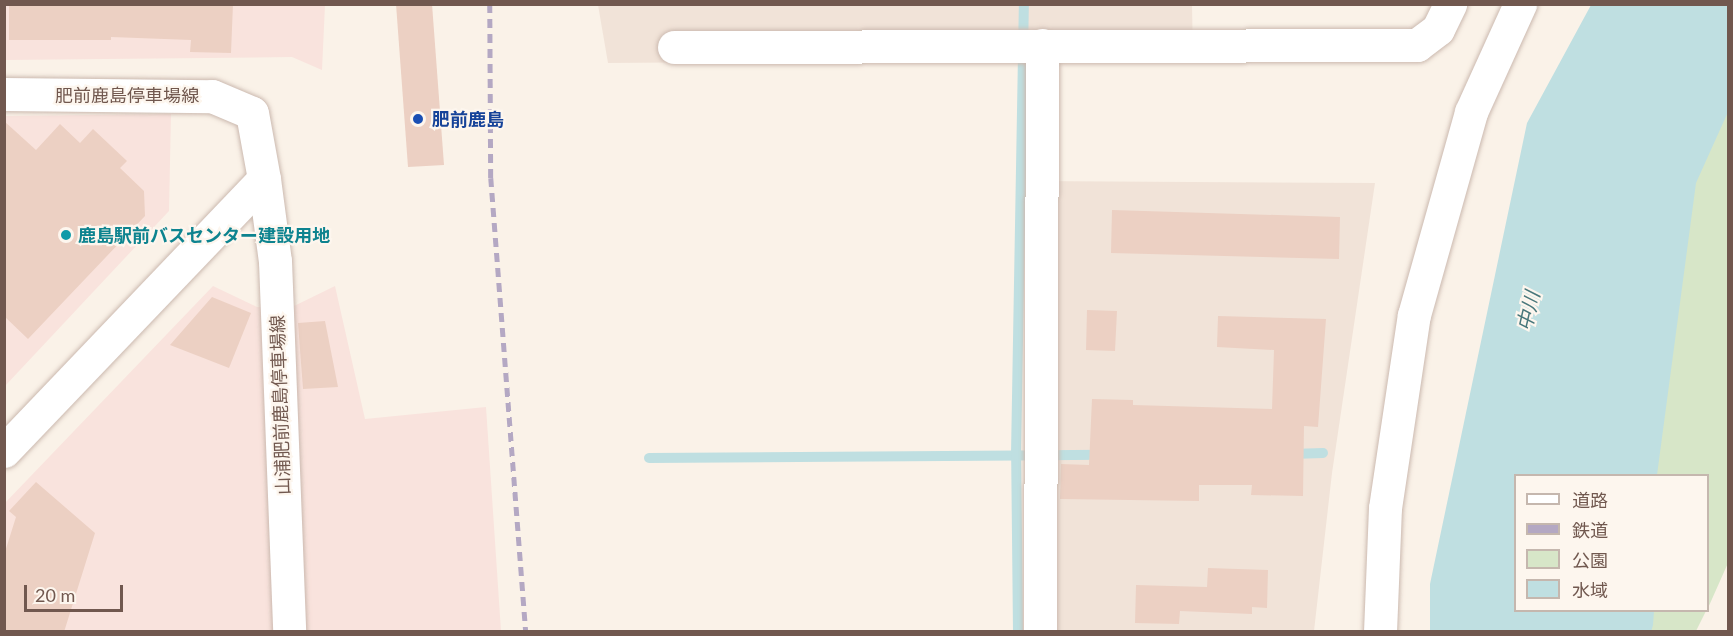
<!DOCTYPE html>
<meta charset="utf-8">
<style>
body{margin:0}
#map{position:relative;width:1733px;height:636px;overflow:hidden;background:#faf2e8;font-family:Lato,"Noto Sans JP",sans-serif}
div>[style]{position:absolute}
.residential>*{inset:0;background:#f1e3d8}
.commercial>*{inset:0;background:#f9e3dd}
.green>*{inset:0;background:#d7e6c8}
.water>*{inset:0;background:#bfdfe1}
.stream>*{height:10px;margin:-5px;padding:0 5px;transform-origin:5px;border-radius:5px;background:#bfdfe1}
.building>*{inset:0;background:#ecd0c3}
.roads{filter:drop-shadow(0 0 2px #cbb9af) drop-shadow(0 0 2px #cbb9af)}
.street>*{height:33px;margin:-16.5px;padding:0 16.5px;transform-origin:16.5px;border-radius:16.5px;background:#fff}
.secondary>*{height:33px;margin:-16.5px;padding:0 16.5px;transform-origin:16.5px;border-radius:16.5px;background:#fff}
.rail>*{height:4.5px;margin-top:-2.25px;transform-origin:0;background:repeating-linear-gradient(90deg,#b4a8c3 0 9px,transparent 0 15px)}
.dots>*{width:16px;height:16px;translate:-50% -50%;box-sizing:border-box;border:3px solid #fdf6ee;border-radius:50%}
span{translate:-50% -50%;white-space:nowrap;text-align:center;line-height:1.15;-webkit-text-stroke:4.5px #fdf6ee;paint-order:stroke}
.street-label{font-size:18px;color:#71584f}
.transit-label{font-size:18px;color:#164399;font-weight:700}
.left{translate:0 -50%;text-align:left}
.culture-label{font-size:18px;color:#0d838f;font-weight:700}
.water-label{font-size:20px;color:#48777b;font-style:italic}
.frame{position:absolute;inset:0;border:6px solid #71584f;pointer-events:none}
.legend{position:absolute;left:1514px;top:474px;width:195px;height:138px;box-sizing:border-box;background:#fdf6ee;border:2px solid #c5b7ae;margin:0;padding:8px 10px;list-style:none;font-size:18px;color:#71584f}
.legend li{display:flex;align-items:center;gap:12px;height:30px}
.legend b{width:30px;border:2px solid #c5b7ae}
.scale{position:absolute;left:24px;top:585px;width:99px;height:27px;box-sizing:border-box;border:3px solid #71584f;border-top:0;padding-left:8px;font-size:18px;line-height:21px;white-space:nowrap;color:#71584f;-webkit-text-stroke:4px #fdf6ee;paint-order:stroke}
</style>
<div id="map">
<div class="residential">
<i style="clip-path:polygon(598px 5px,1192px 5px,1193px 58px,608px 63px)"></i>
<i style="clip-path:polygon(1029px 181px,1375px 183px,1332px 473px,1314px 631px,1028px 632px)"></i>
</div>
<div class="commercial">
<i style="clip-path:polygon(4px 5px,325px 5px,322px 70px,292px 57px,5px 60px)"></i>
<i style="clip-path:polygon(171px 114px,169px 211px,5px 386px,5px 116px)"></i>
<i style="clip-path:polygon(213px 286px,257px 307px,290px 308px,335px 286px,365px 419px,486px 407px,501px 631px,5px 631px,4px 504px)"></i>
</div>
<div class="green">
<i style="clip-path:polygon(1728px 5px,1728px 563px,1708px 608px,1708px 476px,1516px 476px,1516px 610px,1706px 611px,1696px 631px,1503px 632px,1519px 421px)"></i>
</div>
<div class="water">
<i style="clip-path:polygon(1591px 5px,1728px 5px,1728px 112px,1696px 183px,1657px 475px,1516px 476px,1516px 610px,1654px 611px,1653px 625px,1651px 632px,1430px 631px,1430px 584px,1527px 123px)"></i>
</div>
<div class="stream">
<i style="left:1292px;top:454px;width:31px;rotate:-2deg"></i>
<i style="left:649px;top:458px;width:453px;rotate:-0.4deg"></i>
<i style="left:1018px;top:632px;width:177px;rotate:-90.6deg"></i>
<i style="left:1016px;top:455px;width:451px;rotate:-89deg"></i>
</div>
<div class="building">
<i style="clip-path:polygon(9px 4px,233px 4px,231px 53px,190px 52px,191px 40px,111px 37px,111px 40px,9px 40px)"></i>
<i style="clip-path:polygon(396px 4px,432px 4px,444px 165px,408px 167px)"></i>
<i style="clip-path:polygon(4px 121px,36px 150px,60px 124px,80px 143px,93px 129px,127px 161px,120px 168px,144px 191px,145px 216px,28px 339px,4px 316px)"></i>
<i style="clip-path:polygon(1112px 210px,1340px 217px,1339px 259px,1111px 253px)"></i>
<i style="clip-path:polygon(212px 297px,251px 313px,229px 368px,170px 345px)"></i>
<i style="clip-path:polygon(1087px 310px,1117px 311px,1115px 351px,1086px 350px)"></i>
<i style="clip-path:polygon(1218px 316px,1326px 319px,1318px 427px,1304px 426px,1303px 496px,1251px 495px,1252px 485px,1199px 485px,1199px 501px,1060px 499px,1061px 464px,1089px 465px,1092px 399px,1133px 400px,1133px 405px,1272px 409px,1274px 350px,1217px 347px)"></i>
<i style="clip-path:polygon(325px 321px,338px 387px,303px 389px,298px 323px)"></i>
<i style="clip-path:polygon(36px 482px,95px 533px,64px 632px,4px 632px,4px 555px,16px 517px,9px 511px)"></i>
<i style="clip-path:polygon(1208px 568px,1268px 570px,1267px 608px,1252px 607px,1252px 614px,1180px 611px,1179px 624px,1135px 623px,1136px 585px,1207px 587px)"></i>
</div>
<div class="roads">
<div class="street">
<i style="left:674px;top:47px;width:743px;rotate:-0.15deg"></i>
<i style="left:1417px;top:45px;width:26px;rotate:-37deg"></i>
<i style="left:1438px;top:29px;width:28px;rotate:-64deg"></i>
<i style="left:1040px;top:632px;width:587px;rotate:-89.8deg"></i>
<i style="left:1380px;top:632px;width:124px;rotate:-87.7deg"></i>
<i style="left:1385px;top:508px;width:195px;rotate:-81.5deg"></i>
<i style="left:1414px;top:315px;width:211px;rotate:-74.3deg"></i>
<i style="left:1471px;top:112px;width:119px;rotate:-65.6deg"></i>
</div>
<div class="secondary">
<i style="left:4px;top:94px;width:208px;rotate:0.6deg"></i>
<i style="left:212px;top:96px;width:43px;rotate:23deg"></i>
<i style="left:252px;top:113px;width:67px;rotate:79.7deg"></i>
<i style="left:264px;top:179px;width:83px;rotate:82.4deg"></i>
<i style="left:275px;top:261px;width:371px;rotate:87.8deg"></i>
<i style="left:4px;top:451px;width:376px;rotate:-46.3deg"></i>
</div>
</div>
<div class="rail">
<i style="left:490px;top:4px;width:174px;rotate:89.7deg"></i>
<i style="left:491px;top:178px;width:455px;rotate:85.6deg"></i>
</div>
<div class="dots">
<i style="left:418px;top:119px;background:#1a4fb4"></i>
<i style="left:66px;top:235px;background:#0f9aa8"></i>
</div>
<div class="street-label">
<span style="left:127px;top:95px">肥前鹿島停車場線</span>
<span style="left:280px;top:405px;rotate:-92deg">山浦肥前鹿島停車場線</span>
</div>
<div class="transit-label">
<span class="left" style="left:432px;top:119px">肥前鹿島</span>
</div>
<div class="culture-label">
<span class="left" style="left:78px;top:235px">鹿島駅前バスセンター建設用地</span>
</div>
<div class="water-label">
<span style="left:1528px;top:311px;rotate:-77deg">中川</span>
</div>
<div class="frame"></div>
<ul class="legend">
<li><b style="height:8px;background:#fff"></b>道路</li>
<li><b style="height:8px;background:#b4a8c3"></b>鉄道</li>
<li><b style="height:16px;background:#d7e6c8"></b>公園</li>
<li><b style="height:16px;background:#bfdfe1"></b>水域</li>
</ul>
<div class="scale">20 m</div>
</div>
